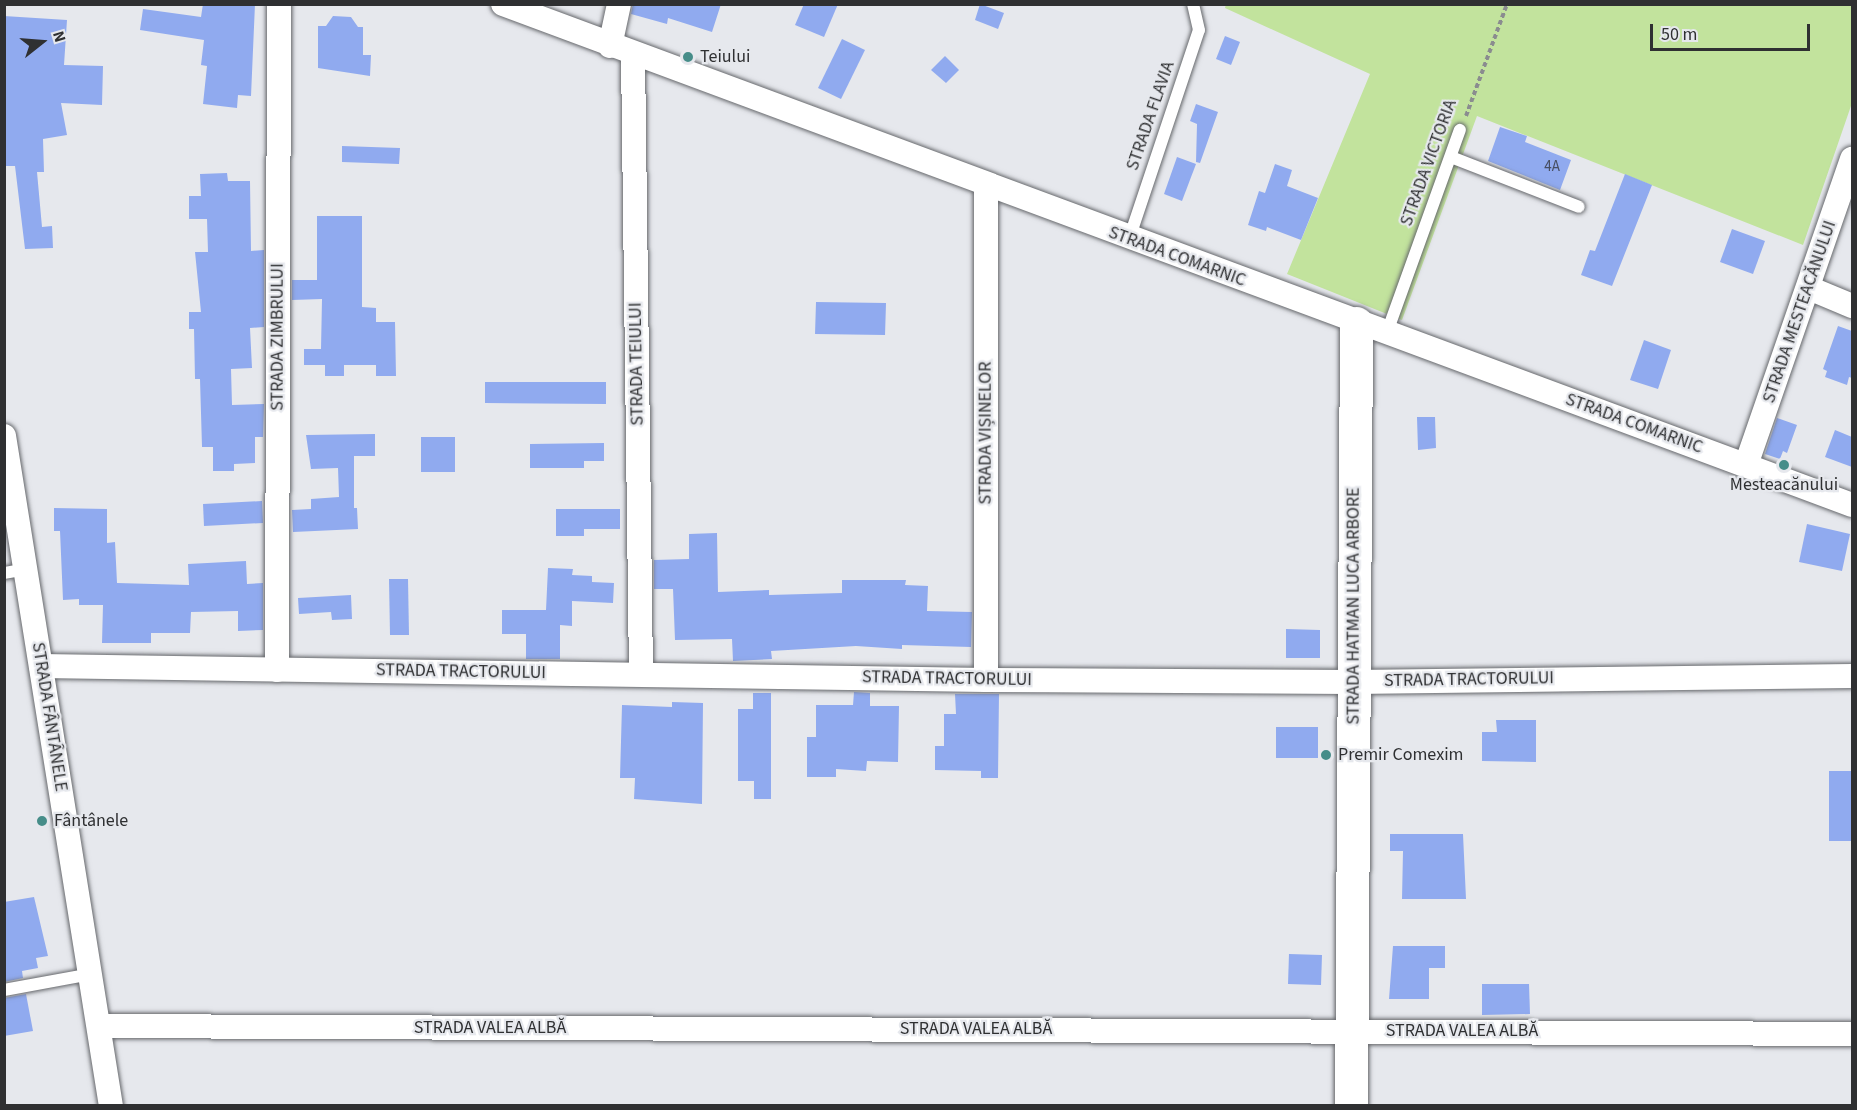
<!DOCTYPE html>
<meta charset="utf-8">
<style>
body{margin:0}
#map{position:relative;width:1857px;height:1110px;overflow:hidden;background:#e6e8ed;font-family:"Source Sans 3",sans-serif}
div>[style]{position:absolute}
.green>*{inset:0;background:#c2e39d}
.building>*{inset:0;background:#90aaef}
.path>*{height:4px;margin-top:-2px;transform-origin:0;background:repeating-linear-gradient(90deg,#8a8c8f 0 4.5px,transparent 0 7.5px)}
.roads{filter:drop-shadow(0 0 2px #66686c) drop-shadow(0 0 2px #66686c)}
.lane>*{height:12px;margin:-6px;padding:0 6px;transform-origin:6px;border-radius:6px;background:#fff}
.street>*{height:24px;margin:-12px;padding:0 12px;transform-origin:12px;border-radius:12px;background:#fff}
.secondary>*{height:33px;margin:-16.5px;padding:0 16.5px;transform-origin:16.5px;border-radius:16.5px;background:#fff}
.dots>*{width:16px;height:16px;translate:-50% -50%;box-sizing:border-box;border:3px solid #e6e8ed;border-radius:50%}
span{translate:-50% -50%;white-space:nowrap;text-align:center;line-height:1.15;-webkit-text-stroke:4.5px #e6e8ed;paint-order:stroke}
.number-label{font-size:15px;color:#474e61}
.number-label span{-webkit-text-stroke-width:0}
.poi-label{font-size:18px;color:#2f3032}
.left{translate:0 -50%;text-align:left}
.street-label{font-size:18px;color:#2f3032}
.frame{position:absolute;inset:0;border:6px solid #2f3032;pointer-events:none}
.north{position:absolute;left:12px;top:12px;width:60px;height:60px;-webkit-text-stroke:4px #e6e8ed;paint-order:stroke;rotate:73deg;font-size:16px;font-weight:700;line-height:24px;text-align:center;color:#2f3032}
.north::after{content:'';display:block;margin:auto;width:21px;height:27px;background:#2f3032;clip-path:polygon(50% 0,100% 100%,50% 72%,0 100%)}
.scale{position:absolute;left:1650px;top:24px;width:160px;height:27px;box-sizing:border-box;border:3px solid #2f3032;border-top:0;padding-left:8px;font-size:18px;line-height:21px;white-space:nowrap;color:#2f3032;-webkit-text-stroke:4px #e6e8ed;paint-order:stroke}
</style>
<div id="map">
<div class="green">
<i style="clip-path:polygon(1226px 4px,1852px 5px,1852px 103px,1803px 245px,1477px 116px,1402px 320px,1287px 274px,1370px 74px,1225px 8px)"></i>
</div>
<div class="building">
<i style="clip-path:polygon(203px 4px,255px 4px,251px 96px,238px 95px,237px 108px,203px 104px,207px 66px,201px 65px,204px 40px,140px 30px,143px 9px,201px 17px)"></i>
<i style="clip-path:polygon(633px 4px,721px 4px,712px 32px,668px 18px,667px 24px,631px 14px)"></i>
<i style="clip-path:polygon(804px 4px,838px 4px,824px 37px,795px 25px)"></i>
<i style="clip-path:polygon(980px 4px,1004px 13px,998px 29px,975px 20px)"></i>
<i style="clip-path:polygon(4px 16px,67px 20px,64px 65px,103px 66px,102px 105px,61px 103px,67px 135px,43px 139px,44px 172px,37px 172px,42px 227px,52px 226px,53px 248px,25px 249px,15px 166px,4px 166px)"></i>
<i style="clip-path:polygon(333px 16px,351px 17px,358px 27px,363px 27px,363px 55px,371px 55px,370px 76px,318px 68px,318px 26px,326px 26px)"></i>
<i style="clip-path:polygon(1225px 36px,1240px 42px,1231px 65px,1216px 59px)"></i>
<i style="clip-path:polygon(842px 39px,865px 50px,841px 99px,818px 88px)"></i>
<i style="clip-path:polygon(945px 56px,959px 70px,946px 83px,931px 70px)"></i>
<i style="clip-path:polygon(1196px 104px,1218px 112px,1200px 163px,1196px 162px,1197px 124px,1190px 121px)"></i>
<i style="clip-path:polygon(1500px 127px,1527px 136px,1525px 142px,1571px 160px,1560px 190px,1488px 161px)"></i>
<i style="clip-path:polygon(342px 146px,400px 148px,399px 164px,342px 162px)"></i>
<i style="clip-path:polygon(1177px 157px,1196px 164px,1182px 201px,1164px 194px)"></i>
<i style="clip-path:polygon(1275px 164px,1292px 170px,1287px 186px,1318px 198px,1301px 240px,1267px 227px,1266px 231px,1248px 225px,1259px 191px,1265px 193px)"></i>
<i style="clip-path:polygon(227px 173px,228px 181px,250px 181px,251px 251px,264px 250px,264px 327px,250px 328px,252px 368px,231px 369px,232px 405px,264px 404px,263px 437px,255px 437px,255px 463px,234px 464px,234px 471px,213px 471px,213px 447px,202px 447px,200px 379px,195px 379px,194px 329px,189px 329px,189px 312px,201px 312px,195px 252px,208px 252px,207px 219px,189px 219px,189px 196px,201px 196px,200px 174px)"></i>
<i style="clip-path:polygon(1625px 174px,1652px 185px,1612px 286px,1581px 275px,1590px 250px,1595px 251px)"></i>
<i style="clip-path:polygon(317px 216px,362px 216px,362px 307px,376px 308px,376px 322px,395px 322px,396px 376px,376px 376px,376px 365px,344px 365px,344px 376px,325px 376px,325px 365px,304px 365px,304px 349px,321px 349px,322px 299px,292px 300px,292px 280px,317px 280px)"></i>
<i style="clip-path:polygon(1732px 229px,1765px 241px,1753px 274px,1720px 262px)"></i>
<i style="clip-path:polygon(816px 302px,886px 303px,885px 335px,815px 334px)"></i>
<i style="clip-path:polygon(1838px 326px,1852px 331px,1852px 378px,1849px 377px,1847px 385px,1825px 377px,1827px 371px,1823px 369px)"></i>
<i style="clip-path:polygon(1644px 340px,1671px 350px,1658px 389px,1630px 380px)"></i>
<i style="clip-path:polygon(485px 382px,606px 382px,606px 404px,485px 403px)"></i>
<i style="clip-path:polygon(1417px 417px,1435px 417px,1436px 448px,1418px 450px)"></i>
<i style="clip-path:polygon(1777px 418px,1797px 425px,1787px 453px,1783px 451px,1780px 459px,1765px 454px)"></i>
<i style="clip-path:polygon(1835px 430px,1852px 437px,1852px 467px,1825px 457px)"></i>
<i style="clip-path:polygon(375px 434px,375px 456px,354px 456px,354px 508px,357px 508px,358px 529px,293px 532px,292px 510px,311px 509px,311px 499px,339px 497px,338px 468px,311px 469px,306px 435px)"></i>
<i style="clip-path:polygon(421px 437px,455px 437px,455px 472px,421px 472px)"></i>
<i style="clip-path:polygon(604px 443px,604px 461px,584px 461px,584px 468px,530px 468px,530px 444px)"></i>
<i style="clip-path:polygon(262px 501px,263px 523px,204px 526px,203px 504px)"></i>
<i style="clip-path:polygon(54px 508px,107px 509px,107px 543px,115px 542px,117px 583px,189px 585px,188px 564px,246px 561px,247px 584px,263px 583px,263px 630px,238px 631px,238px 611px,191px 612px,190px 633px,151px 633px,151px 643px,102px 643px,103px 605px,79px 605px,79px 599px,63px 600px,60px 531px,54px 531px)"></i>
<i style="clip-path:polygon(556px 509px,620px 509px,620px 529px,584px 529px,584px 536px,556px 536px)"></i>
<i style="clip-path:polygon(1807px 524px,1850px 534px,1842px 571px,1799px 562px)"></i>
<i style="clip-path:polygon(717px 533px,718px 592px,769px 590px,769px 595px,842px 593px,842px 580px,906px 580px,905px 585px,928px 586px,927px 611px,972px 612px,971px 647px,902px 645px,902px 649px,856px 646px,771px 651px,772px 659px,733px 661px,732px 639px,675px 640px,673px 589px,654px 589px,654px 560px,689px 559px,689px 534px)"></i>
<i style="clip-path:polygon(548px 568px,573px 569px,572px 575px,592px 576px,592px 582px,614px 583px,613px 603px,572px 601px,572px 626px,560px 625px,560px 659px,526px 659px,526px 634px,502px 634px,502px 610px,546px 610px)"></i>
<i style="clip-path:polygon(389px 579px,408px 579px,409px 635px,390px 635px)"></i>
<i style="clip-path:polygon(351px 595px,352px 619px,332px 620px,331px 612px,299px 614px,298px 598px)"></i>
<i style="clip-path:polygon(1286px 629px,1320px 630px,1320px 658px,1286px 658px)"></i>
<i style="clip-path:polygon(854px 692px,870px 693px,870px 706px,899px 706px,898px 762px,867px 761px,866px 771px,836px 769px,836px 777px,807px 777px,807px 737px,816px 737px,816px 705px,853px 705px)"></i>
<i style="clip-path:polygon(753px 693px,771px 693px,771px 799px,754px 799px,754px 781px,738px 781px,738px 709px,753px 709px)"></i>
<i style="clip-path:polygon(955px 694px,999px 694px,998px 778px,981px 778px,981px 771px,935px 770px,935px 746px,944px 746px,944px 714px,956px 714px)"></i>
<i style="clip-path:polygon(672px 702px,703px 703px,702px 804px,634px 799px,635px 778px,620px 778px,622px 705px,672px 707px)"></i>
<i style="clip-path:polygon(1496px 720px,1536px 720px,1536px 762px,1482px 761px,1482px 732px,1497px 732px)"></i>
<i style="clip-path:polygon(1276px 727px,1318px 727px,1318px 758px,1276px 758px)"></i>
<i style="clip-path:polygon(1829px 771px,1852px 771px,1852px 841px,1829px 841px)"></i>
<i style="clip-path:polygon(1390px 834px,1463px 834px,1466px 899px,1402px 899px,1403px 851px,1390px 851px)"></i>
<i style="clip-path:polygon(34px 897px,48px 956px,36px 958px,38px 968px,22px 971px,23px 978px,4px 982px,4px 902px)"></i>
<i style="clip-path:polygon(1393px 946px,1445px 946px,1445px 968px,1429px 968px,1429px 999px,1389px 999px)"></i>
<i style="clip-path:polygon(1289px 954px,1322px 955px,1321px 985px,1288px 984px)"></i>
<i style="clip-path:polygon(1482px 984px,1529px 984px,1530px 1014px,1482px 1015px)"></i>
<i style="clip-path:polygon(26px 994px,33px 1031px,4px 1036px,4px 998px)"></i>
</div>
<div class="path">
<i style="left:1466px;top:116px;width:119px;rotate:-69.9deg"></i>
</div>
<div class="roads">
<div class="lane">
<i style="left:1451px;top:157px;width:137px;rotate:21.3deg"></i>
<i style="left:1129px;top:239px;width:220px;rotate:-71.5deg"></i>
<i style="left:1199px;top:30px;width:27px;rotate:-103deg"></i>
<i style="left:1386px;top:335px;width:218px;rotate:-70.2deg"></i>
<i style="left:4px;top:573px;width:22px;rotate:-10deg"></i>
<i style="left:4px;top:990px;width:88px;rotate:-10.4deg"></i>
</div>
<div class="street">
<i style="left:503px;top:4px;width:1439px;rotate:20.37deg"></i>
<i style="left:610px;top:46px;width:43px;rotate:-77.9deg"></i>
<i style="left:633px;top:55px;width:619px;rotate:89.26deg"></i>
<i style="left:986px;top:186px;width:494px;rotate:90deg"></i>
<i style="left:1809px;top:288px;width:47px;rotate:22.7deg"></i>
<i style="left:4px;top:436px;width:678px;rotate:80.93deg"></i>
<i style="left:1746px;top:465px;width:324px;rotate:-70.9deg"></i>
<i style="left:41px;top:666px;width:945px;rotate:0.85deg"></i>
<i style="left:986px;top:680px;width:367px;rotate:0.3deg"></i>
<i style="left:1353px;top:682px;width:499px;rotate:-0.7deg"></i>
<i style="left:277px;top:670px;width:666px;rotate:-89.83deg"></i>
<i style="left:99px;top:1026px;width:1753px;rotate:0.26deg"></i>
</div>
<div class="secondary">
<i style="left:1351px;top:1106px;width:783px;rotate:-89.63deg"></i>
</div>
</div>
<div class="dots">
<i style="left:688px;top:57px;background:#468d89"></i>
<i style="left:1784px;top:465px;background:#468d89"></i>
<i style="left:1326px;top:755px;background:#468d89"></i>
<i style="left:42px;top:821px;background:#468d89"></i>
</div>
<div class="number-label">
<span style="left:1552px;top:167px">4A</span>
</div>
<div class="poi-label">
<span class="left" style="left:700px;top:57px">Teiului</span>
<span style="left:1784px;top:485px">Mesteacănului</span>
<span class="left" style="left:1338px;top:755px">Premir Comexim</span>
<span class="left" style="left:54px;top:821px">Fântânele</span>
</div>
<div class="street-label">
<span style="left:1151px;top:116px;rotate:-71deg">STRADA FLAVIA</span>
<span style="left:1429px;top:163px;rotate:-70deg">STRADA VICTORIA</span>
<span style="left:1177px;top:257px;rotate:20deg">STRADA COMARNIC</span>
<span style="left:1800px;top:312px;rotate:-71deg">STRADA MESTEACĂNULUI</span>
<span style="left:278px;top:337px;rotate:-90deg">STRADA ZIMBRULUI</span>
<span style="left:637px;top:364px;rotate:-91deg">STRADA TEIULUI</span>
<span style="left:1634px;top:424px;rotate:20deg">STRADA COMARNIC</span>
<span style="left:986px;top:433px;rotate:-90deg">STRADA VIȘINELOR</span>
<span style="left:1354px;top:606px;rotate:-90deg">STRADA HATMAN LUCA ARBORE</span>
<span style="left:461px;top:672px;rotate:1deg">STRADA TRACTORULUI</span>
<span style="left:947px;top:679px;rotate:1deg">STRADA TRACTORULUI</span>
<span style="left:1469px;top:680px;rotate:-1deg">STRADA TRACTORULUI</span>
<span style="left:49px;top:717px;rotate:81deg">STRADA FÂNTÂNELE</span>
<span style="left:490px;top:1028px">STRADA VALEA ALBĂ</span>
<span style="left:976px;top:1029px">STRADA VALEA ALBĂ</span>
<span style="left:1462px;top:1031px">STRADA VALEA ALBĂ</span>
</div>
<div class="frame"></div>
<div class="north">N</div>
<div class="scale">50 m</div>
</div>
